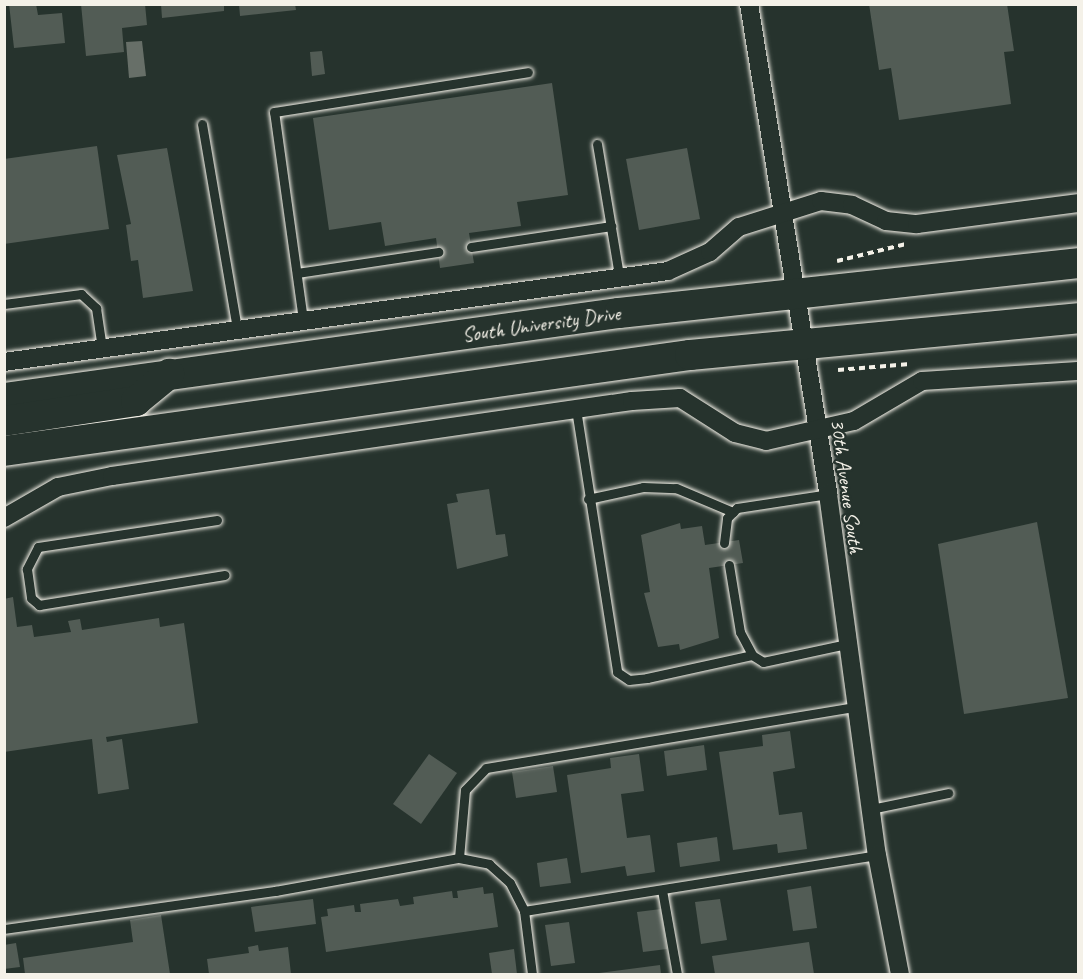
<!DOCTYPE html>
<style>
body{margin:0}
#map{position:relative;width:1083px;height:979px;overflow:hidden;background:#26332d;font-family:Caveat,sans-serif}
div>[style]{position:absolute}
.water>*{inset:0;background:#676f68}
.building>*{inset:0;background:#525c55}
.path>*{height:4px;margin-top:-2px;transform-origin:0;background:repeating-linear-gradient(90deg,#f4f1e8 0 6px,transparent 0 10.5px)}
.roads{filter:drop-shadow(0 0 2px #f4f1e8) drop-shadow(0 0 2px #f4f1e8)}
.service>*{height:9px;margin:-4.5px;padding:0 4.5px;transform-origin:4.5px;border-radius:4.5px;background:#26332d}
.minor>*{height:18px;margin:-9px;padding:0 9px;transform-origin:9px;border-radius:9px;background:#26332d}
.primary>*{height:30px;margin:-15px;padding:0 15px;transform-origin:15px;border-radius:15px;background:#26332d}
span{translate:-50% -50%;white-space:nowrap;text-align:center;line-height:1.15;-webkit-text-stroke:4.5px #26332d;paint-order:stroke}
.street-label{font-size:21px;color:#f4f1e8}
.frame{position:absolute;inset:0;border:6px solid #f4f1e8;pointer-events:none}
</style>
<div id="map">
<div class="water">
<i style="clip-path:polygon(142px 41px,146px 76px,129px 78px,126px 42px)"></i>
</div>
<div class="building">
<i style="clip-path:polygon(9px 4px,36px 4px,38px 15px,62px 13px,65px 43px,14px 48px)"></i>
<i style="clip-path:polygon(81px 4px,145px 4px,147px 25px,122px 28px,124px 52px,86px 56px)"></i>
<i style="clip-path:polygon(161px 4px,224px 4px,224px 11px,162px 18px)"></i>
<i style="clip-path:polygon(239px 4px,295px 4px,296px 10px,240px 16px)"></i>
<i style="clip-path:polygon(869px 4px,1007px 4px,1014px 51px,1004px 52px,1011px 104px,899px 120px,891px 68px,879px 70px)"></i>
<i style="clip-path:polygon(322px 51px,325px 74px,312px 76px,310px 52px)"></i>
<i style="clip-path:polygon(552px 83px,568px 195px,517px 202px,521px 226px,469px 233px,474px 263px,440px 268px,436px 238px,385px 246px,381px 222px,329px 230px,313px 118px)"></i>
<i style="clip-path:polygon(97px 146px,109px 229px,4px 244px,4px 159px)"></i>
<i style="clip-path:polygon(167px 148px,193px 291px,143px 298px,138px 260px,131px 261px,126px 225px,131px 224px,117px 155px)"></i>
<i style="clip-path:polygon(687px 148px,700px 219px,639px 230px,626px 159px)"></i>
<i style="clip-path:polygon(489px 489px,496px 535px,505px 534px,508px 556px,457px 569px,447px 504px,458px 502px,456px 494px)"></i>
<i style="clip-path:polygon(1037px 522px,1068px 698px,964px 714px,938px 544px)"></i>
<i style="clip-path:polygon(680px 523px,681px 529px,702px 526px,705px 545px,739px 540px,743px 563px,709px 568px,719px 638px,680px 650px,679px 644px,658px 647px,644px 593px,650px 592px,641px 535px)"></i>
<i style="clip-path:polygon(13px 597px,17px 627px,32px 625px,34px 637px,71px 632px,68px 621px,80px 619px,82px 630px,159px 618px,160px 627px,184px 623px,198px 723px,106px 737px,107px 742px,122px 739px,129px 789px,98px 794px,92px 739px,4px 752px,4px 599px)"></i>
<i style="clip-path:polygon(790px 731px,795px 768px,773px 772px,779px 815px,802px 812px,807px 849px,778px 853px,777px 844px,733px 850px,719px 752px,763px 746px,762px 735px)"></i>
<i style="clip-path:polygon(704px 745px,707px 770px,667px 776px,664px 751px)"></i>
<i style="clip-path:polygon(429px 754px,457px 773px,421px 824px,393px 804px)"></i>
<i style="clip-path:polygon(639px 754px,644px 791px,621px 794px,627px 838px,650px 835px,655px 872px,627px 876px,625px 866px,581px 873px,567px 775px,611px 768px,610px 758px)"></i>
<i style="clip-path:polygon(553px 766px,557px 792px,516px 798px,512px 772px)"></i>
<i style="clip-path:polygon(717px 837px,720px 861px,680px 867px,677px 843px)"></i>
<i style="clip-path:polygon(567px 858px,571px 883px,540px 887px,537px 863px)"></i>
<i style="clip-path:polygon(811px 886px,817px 928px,793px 931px,787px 890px)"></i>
<i style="clip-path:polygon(483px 887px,484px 894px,493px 893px,498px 927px,326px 952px,321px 917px,328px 916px,327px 909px,354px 905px,355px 912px,361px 912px,360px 904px,398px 899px,400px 906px,414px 904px,413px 897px,452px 891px,453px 898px,458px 898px,457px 891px)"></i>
<i style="clip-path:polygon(313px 899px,316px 924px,255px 932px,251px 907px)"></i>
<i style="clip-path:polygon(720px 899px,727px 940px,701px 944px,695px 902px)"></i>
<i style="clip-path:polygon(661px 909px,667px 949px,643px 952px,637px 912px)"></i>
<i style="clip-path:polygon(161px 915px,170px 974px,25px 974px,23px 958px,133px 942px,130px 920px)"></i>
<i style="clip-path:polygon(569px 922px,575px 963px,551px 966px,545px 925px)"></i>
<i style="clip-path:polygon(809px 942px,814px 974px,715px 974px,712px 956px)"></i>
<i style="clip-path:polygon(16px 943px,20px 967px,4px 969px,4px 945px)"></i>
<i style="clip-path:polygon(258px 945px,259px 951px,288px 947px,291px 974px,209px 974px,207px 959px,249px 953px,248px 947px)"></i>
<i style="clip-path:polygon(514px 949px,517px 974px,492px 974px,489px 953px)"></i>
<i style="clip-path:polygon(660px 965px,661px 974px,599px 974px,599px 973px)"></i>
</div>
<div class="path">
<i style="left:837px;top:261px;width:71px;rotate:-13.8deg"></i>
<i style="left:838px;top:370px;width:72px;rotate:-4.8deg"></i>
</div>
<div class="roads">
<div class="service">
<i style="left:202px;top:124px;width:208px;rotate:80.3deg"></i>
<i style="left:597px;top:144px;width:134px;rotate:80.5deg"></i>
<i style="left:471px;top:247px;width:142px;rotate:-8.5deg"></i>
<i style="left:297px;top:273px;width:143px;rotate:-8.5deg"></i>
<i style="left:4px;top:304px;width:78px;rotate:-7.4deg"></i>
<i style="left:81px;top:294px;width:21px;rotate:43deg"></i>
<i style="left:96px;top:308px;width:40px;rotate:81.5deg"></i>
<i style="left:303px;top:320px;width:210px;rotate:-97.9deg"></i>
<i style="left:274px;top:112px;width:257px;rotate:-8.9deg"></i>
<i style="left:576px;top:409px;width:266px;rotate:81.1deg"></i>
<i style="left:617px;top:672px;width:14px;rotate:34deg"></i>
<i style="left:629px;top:680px;width:18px;rotate:-6deg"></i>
<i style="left:647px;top:678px;width:107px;rotate:-12.4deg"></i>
<i style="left:588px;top:499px;width:56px;rotate:-12.3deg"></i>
<i style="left:643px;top:487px;width:33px;rotate:2deg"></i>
<i style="left:676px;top:488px;width:62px;rotate:22.8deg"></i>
<i style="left:217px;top:520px;width:181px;rotate:171.4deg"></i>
<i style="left:38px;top:547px;width:25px;rotate:117deg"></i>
<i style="left:27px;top:569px;width:29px;rotate:82deg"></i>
<i style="left:31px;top:598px;width:11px;rotate:41deg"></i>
<i style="left:39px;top:605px;width:188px;rotate:-9.2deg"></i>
<i style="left:724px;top:543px;width:25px;rotate:-83deg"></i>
<i style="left:727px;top:518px;width:14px;rotate:-45deg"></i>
<i style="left:737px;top:508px;width:92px;rotate:-8.7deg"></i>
<i style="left:729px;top:565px;width:68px;rotate:80.7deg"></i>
<i style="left:740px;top:632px;width:26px;rotate:62deg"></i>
<i style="left:752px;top:655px;width:13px;rotate:32deg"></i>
<i style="left:763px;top:662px;width:85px;rotate:-12.2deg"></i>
<i style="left:871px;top:809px;width:79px;rotate:-11.7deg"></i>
<i style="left:459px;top:858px;width:31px;rotate:11deg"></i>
<i style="left:489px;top:864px;width:28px;rotate:42deg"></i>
<i style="left:510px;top:883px;width:31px;rotate:63deg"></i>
<i style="left:662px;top:890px;width:85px;rotate:79.9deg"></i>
<i style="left:4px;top:929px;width:274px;rotate:-8deg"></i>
<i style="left:275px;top:891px;width:187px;rotate:-10.2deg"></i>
<i style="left:459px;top:858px;width:68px;rotate:-85deg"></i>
<i style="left:465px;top:790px;width:30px;rotate:-46deg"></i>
<i style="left:486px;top:768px;width:374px;rotate:-9.4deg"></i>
<i style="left:532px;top:974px;width:64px;rotate:-97.2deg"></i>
<i style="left:524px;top:911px;width:357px;rotate:-9deg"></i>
</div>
<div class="minor">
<i style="left:749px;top:4px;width:496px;rotate:80.8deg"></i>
<i style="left:828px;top:494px;width:364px;rotate:82.3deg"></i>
<i style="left:877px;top:855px;width:121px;rotate:79.1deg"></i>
<i style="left:4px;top:362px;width:670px;rotate:-7.8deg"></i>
<i style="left:668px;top:271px;width:46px;rotate:-24.3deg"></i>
<i style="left:710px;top:252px;width:38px;rotate:-41deg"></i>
<i style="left:739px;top:227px;width:86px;rotate:-17.6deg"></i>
<i style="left:821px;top:201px;width:31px;rotate:7deg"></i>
<i style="left:852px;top:205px;width:38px;rotate:25deg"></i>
<i style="left:886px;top:221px;width:31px;rotate:6deg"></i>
<i style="left:917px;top:224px;width:162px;rotate:-7.4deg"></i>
<i style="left:4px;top:518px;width:62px;rotate:-29.9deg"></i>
<i style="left:58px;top:487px;width:55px;rotate:-11.5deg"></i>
<i style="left:112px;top:476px;width:525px;rotate:-8.21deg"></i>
<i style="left:632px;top:401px;width:48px;rotate:-3.6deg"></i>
<i style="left:680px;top:398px;width:65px;rotate:32.5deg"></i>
<i style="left:735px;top:433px;width:32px;rotate:14deg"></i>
<i style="left:766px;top:441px;width:90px;rotate:-12.8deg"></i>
<i style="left:854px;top:421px;width:79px;rotate:-30.5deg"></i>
<i style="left:922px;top:381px;width:156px;rotate:-3.7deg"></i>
</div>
<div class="primary">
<i style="left:4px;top:398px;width:621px;rotate:-7.87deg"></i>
<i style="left:619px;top:313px;width:462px;rotate:-6.2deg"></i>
<i style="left:4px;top:421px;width:134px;rotate:-8.6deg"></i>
<i style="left:136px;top:401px;width:43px;rotate:-39.3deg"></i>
<i style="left:4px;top:451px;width:693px;rotate:-7.97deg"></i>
<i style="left:690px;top:355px;width:390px;rotate:-5.4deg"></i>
</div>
</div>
<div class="street-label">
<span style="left:541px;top:324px;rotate:-8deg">South University Drive</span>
<span style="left:847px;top:486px;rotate:82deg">30th Avenue South</span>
</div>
<div class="frame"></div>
</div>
